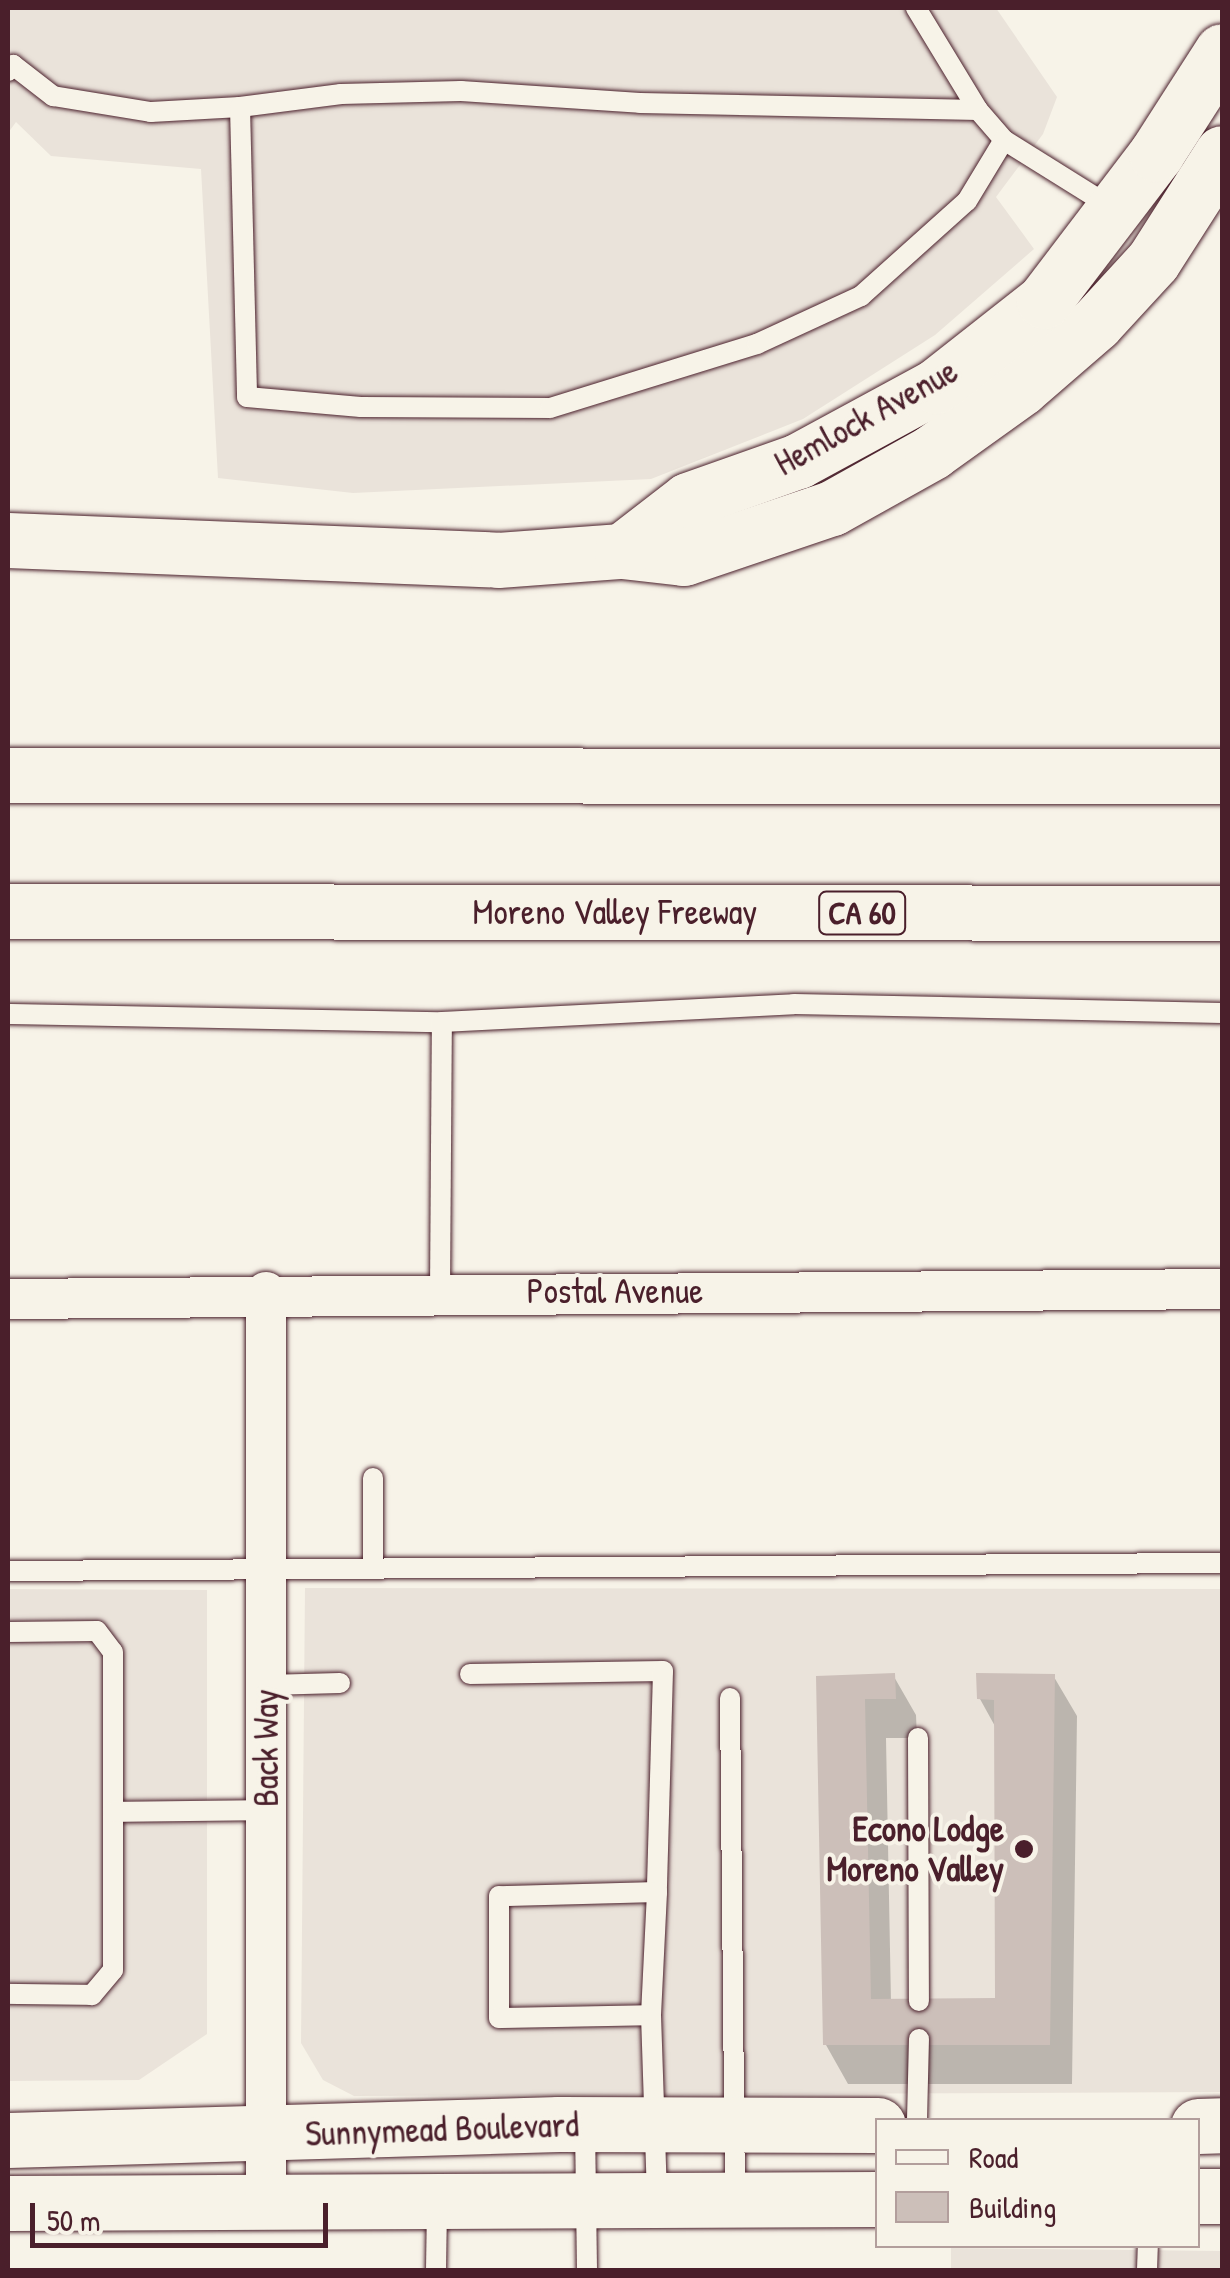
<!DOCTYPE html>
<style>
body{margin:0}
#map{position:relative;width:1230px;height:2278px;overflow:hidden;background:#f7f3e8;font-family:"Patrick Hand",sans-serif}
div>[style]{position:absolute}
.built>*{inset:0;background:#eae3da}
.shadow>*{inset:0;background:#0003}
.building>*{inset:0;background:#ccbfb9}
.roads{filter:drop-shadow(0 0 2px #4a1f2b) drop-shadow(0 0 2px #4a1f2b)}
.lane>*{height:20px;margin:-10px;padding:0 10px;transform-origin:10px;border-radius:10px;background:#f7f3e8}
.street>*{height:40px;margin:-20px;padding:0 20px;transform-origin:20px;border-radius:20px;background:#f7f3e8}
.secondary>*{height:55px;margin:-27.5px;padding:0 27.5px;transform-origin:27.5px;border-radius:27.5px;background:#f7f3e8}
.highway>*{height:55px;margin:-27.5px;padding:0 27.5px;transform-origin:27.5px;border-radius:27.5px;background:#f7f3e8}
.dots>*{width:28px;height:28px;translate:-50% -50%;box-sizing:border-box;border:5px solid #f7f3e8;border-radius:50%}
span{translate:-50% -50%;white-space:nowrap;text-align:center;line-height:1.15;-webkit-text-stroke:8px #f7f3e8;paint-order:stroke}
.shield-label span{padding:2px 8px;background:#f7f3e8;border:2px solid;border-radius:8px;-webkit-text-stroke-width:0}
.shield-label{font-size:32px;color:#4a1f2b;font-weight:700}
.street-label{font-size:35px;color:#4a1f2b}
.poi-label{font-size:35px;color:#4a1f2b;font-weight:700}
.right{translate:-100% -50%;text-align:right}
.frame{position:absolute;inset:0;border:10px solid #4a1f2b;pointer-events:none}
.legend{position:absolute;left:875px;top:2118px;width:325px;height:130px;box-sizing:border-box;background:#f7f3e8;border:2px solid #b29e9c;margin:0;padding:12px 18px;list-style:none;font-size:30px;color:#4a1f2b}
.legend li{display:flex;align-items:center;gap:20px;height:50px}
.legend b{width:50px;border:2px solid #b29e9c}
.scale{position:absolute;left:30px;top:2203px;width:298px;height:45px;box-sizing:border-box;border:5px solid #4a1f2b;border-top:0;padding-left:12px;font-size:30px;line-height:35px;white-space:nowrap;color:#4a1f2b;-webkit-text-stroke:8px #f7f3e8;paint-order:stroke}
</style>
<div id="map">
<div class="built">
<i style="clip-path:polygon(8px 8px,996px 8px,1057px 97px,1043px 134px,996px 197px,1034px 249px,935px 335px,803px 419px,651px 479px,353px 493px,218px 478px,201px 169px,51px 156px,16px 122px,8px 133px)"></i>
<i style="clip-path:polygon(305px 1588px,1222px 1589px,1222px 2092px,354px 2096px,323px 2080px,301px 2043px)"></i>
<i style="clip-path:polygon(8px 1589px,207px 1590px,207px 2034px,139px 2080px,8px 2081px)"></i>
<i style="clip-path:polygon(951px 2248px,1222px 2251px,1222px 2270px,951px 2270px)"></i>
</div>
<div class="shadow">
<i style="clip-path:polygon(893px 1675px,916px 1715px,917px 1738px,886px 1738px,891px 2002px,998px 2000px,996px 1728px,980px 1699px,1054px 1677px,1077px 1716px,1072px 2084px,848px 2084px,826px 2045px,818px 1678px)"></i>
</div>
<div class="building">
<i style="clip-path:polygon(895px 1673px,896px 1699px,865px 1699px,871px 1999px,995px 1998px,994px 1700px,977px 1699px,976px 1673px,1055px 1674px,1050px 2045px,823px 2045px,816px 1676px)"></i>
</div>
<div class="roads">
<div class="lane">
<i style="left:916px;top:8px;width:119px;rotate:58.7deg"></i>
<i style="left:978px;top:110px;width:40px;rotate:49deg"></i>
<i style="left:1004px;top:140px;width:128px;rotate:32deg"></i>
<i style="left:8px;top:71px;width:8px;rotate:-50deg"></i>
<i style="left:13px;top:65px;width:51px;rotate:37.8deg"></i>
<i style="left:53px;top:96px;width:99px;rotate:9.3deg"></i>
<i style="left:151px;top:112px;width:89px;rotate:-3.2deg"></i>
<i style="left:240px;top:107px;width:290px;rotate:88.6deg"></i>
<i style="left:247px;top:397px;width:114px;rotate:5deg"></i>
<i style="left:361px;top:407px;width:189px;rotate:0.3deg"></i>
<i style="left:550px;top:408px;width:217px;rotate:-17.2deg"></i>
<i style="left:757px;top:344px;width:115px;rotate:-24.8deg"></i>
<i style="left:861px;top:296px;width:142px;rotate:-41.9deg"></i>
<i style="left:967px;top:201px;width:71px;rotate:-58.8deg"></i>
<i style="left:240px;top:107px;width:102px;rotate:-7.3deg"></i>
<i style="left:341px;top:94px;width:120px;rotate:-1.4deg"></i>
<i style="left:461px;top:91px;width:179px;rotate:3.8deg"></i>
<i style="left:640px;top:103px;width:338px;rotate:1.2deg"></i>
<i style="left:8px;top:1014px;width:434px;rotate:1.1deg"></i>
<i style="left:440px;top:1292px;width:270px;rotate:-89.6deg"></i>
<i style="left:442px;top:1022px;width:352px;rotate:-2.9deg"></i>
<i style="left:794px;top:1004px;width:428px;rotate:1.2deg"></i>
<i style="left:373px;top:1478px;width:91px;rotate:90deg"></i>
<i style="left:8px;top:1571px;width:1214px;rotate:-0.38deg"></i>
<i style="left:8px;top:1632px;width:89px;rotate:-0.6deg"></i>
<i style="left:97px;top:1631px;width:26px;rotate:53deg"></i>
<i style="left:113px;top:1652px;width:318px;rotate:90deg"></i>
<i style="left:113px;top:1970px;width:33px;rotate:130deg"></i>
<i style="left:92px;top:1995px;width:84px;rotate:-179.3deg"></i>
<i style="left:470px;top:1674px;width:193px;rotate:-0.9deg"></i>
<i style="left:663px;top:1671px;width:221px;rotate:91.6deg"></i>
<i style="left:657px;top:1892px;width:158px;rotate:178.5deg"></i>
<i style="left:499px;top:1896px;width:122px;rotate:90deg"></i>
<i style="left:499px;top:2018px;width:152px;rotate:-1.1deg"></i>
<i style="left:651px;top:2015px;width:185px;rotate:88.1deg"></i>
<i style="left:267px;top:1685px;width:73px;rotate:-1.6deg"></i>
<i style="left:730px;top:1698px;width:500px;rotate:89.43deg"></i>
<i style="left:918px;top:1738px;width:263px;rotate:89.8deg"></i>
<i style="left:113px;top:1812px;width:154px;rotate:-0.7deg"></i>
<i style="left:651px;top:2015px;width:123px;rotate:-87.2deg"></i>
<i style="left:917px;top:2120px;width:81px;rotate:-88.6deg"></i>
<i style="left:585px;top:2126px;width:144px;rotate:89.2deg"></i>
<i style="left:436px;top:2270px;width:65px;rotate:-89.1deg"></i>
<i style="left:1147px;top:2270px;width:24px;rotate:-88deg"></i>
</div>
<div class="street">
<i style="left:266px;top:1292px;width:911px;rotate:90deg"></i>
<i style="left:8px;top:1299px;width:1214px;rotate:-0.47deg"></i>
</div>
<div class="secondary">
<i style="left:8px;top:540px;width:490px;rotate:2.3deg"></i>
<i style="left:498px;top:560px;width:124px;rotate:-4.2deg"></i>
<i style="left:622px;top:551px;width:62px;rotate:6.4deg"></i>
<i style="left:684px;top:558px;width:156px;rotate:-18.7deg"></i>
<i style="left:832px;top:508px;width:115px;rotate:-29.2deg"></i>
<i style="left:932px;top:452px;width:110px;rotate:-35.7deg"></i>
<i style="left:1021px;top:388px;width:99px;rotate:-40.9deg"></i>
<i style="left:1096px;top:323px;width:84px;rotate:-47.4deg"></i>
<i style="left:1153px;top:261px;width:128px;rotate:-57.4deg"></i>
<i style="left:622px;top:551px;width:83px;rotate:-37.7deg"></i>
<i style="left:688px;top:500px;width:117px;rotate:-19.5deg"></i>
<i style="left:798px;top:461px;width:157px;rotate:-28.5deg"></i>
<i style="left:936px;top:386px;width:137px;rotate:-38.2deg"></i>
<i style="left:1044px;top:301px;width:185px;rotate:-52.7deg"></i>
<i style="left:1156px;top:154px;width:122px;rotate:-57.3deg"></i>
<i style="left:1198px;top:2126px;width:24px;rotate:-2deg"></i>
<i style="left:8px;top:2140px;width:551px;rotate:-1.66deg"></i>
<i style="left:559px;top:2124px;width:319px;rotate:0.2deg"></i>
<i style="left:1198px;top:2196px;width:24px"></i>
<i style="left:8px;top:2203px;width:870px;rotate:-0.26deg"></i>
</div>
<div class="highway">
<i style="left:8px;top:775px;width:1214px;rotate:0.05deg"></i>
<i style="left:8px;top:911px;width:1214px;rotate:0.09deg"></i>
</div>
</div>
<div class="dots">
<i style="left:1024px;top:1849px;background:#4a1f2b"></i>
</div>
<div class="shield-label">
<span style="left:862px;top:913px">CA 60</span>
</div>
<div class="street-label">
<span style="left:866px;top:417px;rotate:-29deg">Hemlock Avenue</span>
<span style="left:615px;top:912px">Moreno Valley Freeway</span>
<span style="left:615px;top:1291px">Postal Avenue</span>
<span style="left:266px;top:1748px;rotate:-90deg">Back Way</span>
<span style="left:442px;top:2129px;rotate:-2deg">Sunnymead Boulevard</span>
</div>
<div class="poi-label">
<span class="right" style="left:1004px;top:1849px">Econo Lodge<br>Moreno Valley</span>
</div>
<div class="frame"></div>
<ul class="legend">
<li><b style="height:12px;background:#f7f3e8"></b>Road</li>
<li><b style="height:28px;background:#ccbfb9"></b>Building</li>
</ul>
<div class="scale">50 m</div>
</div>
